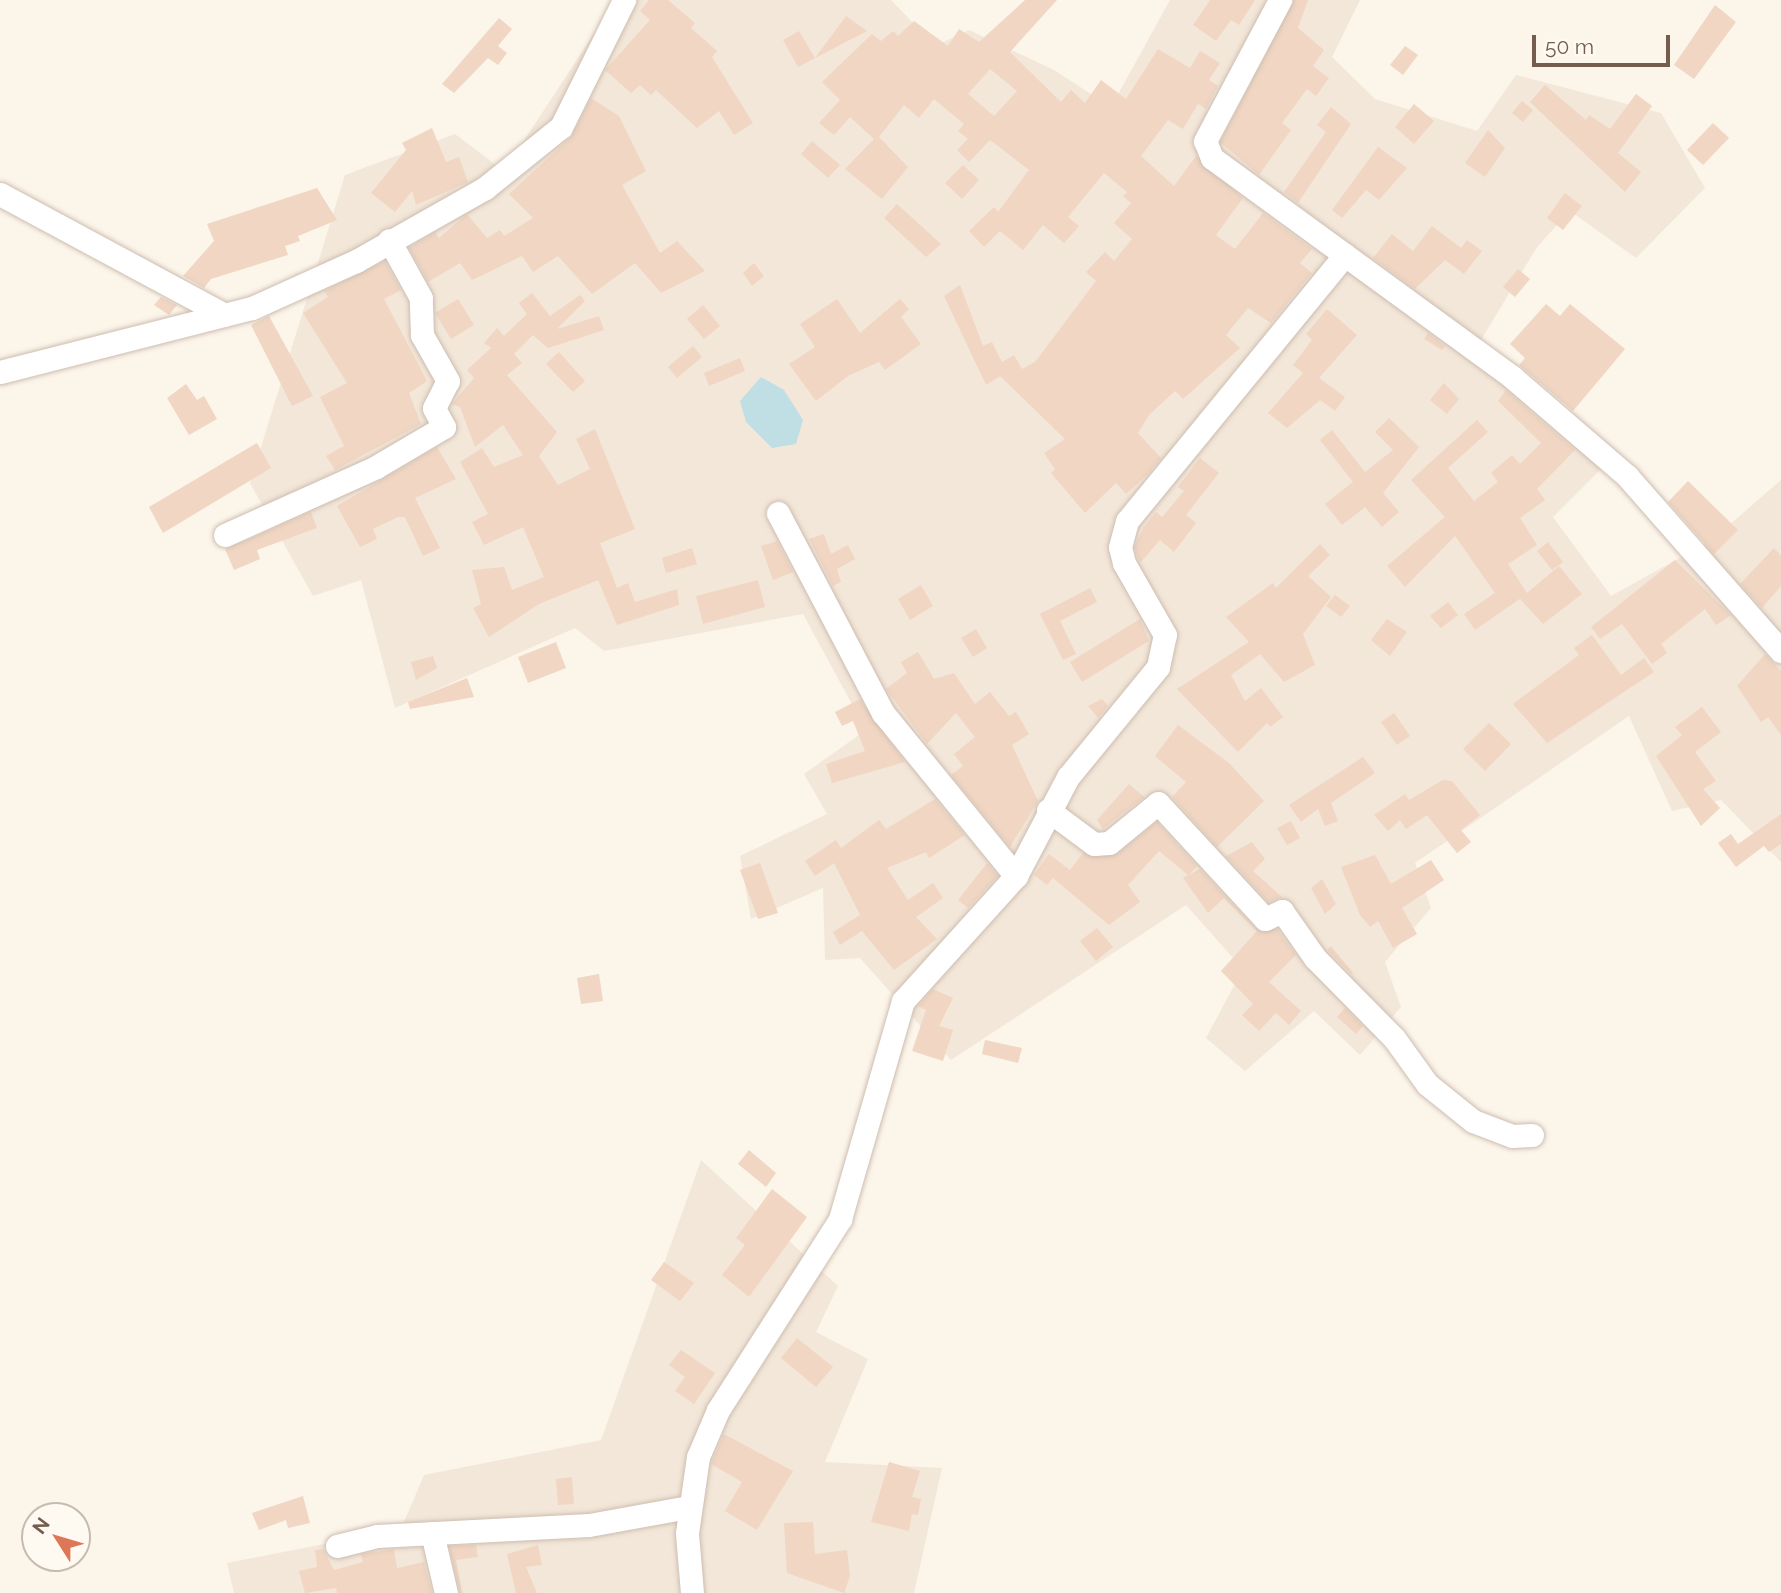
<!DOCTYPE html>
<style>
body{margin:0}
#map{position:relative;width:1781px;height:1593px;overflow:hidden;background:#fcf5ea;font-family:Raleway,sans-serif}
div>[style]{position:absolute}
.residential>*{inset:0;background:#f3e7d9}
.water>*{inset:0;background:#bfdfe5}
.building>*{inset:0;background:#f0d6c3}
.roads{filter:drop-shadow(0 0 2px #cdbdb0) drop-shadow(0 0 2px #cdbdb0)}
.minor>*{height:23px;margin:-11.5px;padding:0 11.5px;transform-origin:11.5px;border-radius:11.5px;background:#fff}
span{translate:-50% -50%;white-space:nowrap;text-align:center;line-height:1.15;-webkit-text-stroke:5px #fef9f1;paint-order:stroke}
.north{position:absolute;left:21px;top:1502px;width:70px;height:70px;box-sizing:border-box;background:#fef9f1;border:2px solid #c7bbb0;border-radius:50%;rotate:307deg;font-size:19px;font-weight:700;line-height:28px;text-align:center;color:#755d4e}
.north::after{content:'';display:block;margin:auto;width:24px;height:32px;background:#de7757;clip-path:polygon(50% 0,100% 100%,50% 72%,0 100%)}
.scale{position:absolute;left:1532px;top:35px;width:138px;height:32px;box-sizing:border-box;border:4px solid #755d4e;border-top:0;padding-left:9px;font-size:21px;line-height:24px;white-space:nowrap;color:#755d4e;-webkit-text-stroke:5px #fef9f1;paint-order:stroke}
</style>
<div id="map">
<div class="residential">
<i style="clip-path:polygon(616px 0,891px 0,935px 46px,969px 30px,1054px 70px,1111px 107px,1170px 0,1360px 0,1332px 57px,1375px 99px,1477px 131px,1516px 75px,1661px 113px,1705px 188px,1636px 258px,1570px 211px,1537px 247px,1472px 355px,1603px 467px,1553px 517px,1611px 596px,1712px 540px,1781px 480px,1781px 862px,1721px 800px,1672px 811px,1629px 716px,1415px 863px,1431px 908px,1385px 962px,1401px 1007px,1360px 1055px,1314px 1011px,1245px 1071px,1206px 1038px,1243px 969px,1186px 905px,951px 1060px,860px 958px,825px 960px,823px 888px,751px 919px,740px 856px,827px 814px,804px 774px,866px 730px,803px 614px,604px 651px,575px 628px,395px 708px,361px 580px,313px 596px,250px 483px,345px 175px,455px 134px,504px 171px)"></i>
<i style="clip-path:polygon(701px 1160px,838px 1286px,816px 1332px,868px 1359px,825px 1462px,942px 1468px,914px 1593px,234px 1593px,227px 1563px,401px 1529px,424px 1475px,601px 1440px)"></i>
</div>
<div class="water">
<i style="clip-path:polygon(761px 377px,784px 390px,803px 420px,796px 444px,772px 448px,746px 422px,740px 401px)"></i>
</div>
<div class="building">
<i style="clip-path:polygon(649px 0,668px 0,695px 23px,691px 28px,717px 51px,712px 57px,753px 123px,734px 135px,719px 111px,697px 128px,656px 90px,651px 95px,640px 85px,631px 93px,605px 70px,650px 20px,640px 11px)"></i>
<i style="clip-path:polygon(evenodd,1025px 0,1057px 0,1010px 52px,1061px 102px,1071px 90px,1085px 103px,1101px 80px,1126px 99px,1158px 49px,1190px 68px,1200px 51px,1220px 63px,1209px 80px,1218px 86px,1206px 109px,1198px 104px,1183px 129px,1168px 120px,1141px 156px,1174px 186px,1196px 156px,1243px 198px,1216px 235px,1235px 249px,1263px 213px,1312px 249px,1300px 263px,1312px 273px,1271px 323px,1248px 308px,1226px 335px,1240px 348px,1183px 399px,1175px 391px,1149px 415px,1138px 433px,1161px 458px,1147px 475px,1126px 494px,1116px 483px,1085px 513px,1051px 473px,1055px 469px,1044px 453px,1065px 439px,1000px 376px,986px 385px,944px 296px,960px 285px,983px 346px,992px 342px,1002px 362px,1014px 355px,1022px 369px,1035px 362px,1096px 281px,1086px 272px,1105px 252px,1114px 261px,1132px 239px,1114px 223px,1131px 203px,1123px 196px,1127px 192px,1104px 173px,1068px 217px,1079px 226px,1064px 243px,1043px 225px,1023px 250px,1000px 231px,984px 247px,969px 231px,994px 207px,998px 212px,1029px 170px,990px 140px,969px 162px,957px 150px,968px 139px,958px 131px,964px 124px,934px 99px,919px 118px,904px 105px,879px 137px,908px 167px,882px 199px,845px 169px,874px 139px,850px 117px,834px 135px,819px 123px,840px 100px,822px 82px,872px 34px,881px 41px,893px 31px,898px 36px,914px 21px,948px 46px,959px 29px,979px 42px,1025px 0,990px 69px,1017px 91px,994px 116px,968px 94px,990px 69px)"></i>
<i style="clip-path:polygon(1210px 0,1255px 0,1239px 25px,1231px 20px,1216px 41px,1193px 25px)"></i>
<i style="clip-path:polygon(1294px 0,1308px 0,1298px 28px,1324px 50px,1313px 66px,1329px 78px,1316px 96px,1307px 89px,1282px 123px,1291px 130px,1259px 175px,1220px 142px)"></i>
<i style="clip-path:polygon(1715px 5px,1736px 22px,1694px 79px,1674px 65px)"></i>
<i style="clip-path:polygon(846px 16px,867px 31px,815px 58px)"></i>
<i style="clip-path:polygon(499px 18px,512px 29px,498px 46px,507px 53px,498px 65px,488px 58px,454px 93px,442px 84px)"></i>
<i style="clip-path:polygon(799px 31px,815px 58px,798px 67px,783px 40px)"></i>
<i style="clip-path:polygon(1405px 46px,1418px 55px,1403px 75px,1390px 65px)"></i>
<i style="clip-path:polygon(1545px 85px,1586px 120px,1589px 115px,1610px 129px,1636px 94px,1652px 106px,1618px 153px,1641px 172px,1625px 192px,1530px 102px)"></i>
<i style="clip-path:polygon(591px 98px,619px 116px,646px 171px,622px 185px,660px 253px,677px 241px,705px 271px,661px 293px,635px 263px,592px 294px,558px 256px,533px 272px,522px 256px,472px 280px,460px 263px,428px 282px,409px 248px,435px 232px,439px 238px,467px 214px,487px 238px,500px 230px,504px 236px,533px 218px,509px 194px,570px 138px)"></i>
<i style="clip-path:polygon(1522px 101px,1533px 110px,1523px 122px,1512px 113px)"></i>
<i style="clip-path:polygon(1414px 104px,1434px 121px,1414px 144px,1395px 127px)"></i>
<i style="clip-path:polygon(1331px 107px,1351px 124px,1298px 203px,1284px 192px,1326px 132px,1317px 125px)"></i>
<i style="clip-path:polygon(1713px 123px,1729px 138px,1703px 165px,1687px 150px)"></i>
<i style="clip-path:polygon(432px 128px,446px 162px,459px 157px,468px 182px,416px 205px,412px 191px,395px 212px,371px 193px,406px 150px,402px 143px)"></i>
<i style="clip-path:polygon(1488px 130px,1505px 148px,1485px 177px,1465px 163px)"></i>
<i style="clip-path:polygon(812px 141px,840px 165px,828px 178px,801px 154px)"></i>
<i style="clip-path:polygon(1378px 147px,1407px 168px,1379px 200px,1366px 190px,1342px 218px,1332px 210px)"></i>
<i style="clip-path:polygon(963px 165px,979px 180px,962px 199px,945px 183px)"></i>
<i style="clip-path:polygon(317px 188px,337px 220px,298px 236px,300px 241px,285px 246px,288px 255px,211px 279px,204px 288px,183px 276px,214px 241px,207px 224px)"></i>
<i style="clip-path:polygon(1565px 193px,1582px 206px,1563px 230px,1547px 218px)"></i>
<i style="clip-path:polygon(897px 204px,941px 244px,926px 257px,884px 218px)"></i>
<i style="clip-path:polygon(1432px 226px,1461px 248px,1467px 240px,1482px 251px,1464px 274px,1445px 260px,1415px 289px,1373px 258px,1392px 234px,1413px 251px)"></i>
<i style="clip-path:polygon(385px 261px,401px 290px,384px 299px,427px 381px,409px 393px,421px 424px,335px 470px,326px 456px,344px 446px,320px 397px,347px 383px,303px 313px,328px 297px,324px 291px)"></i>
<i style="clip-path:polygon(754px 263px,764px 276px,752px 286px,743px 273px)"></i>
<i style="clip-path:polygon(1518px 269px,1530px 279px,1515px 297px,1503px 287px)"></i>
<i style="clip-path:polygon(532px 293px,550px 316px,580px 295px,585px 301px,557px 329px,599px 316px,604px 330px,548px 348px,533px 335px,514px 354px,522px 363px,507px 375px,557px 432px,539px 456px,558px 485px,590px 469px,576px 439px,595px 429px,635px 529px,600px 543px,617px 588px,628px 583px,635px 602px,677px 589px,679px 605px,617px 625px,598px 580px,539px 604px,489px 637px,473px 608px,481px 604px,472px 570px,504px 567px,512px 590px,544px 577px,523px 527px,484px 545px,472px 522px,488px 514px,460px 462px,482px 448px,494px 467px,523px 455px,503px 425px,475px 447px,460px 407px,452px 404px,474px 378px,467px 370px,491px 348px,484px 343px,497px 328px,504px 336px,527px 314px,519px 303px)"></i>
<i style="clip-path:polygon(161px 297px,177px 305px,169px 315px,154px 305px)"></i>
<i style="clip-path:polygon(458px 299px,474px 325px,451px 339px,435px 313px)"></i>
<i style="clip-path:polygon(837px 299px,860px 333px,900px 299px,909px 309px,901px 317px,921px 344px,885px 370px,879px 362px,848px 376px,816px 401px,789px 364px,815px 347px,800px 324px)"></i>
<i style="clip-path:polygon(1546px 304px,1560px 316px,1570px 304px,1625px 349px,1573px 411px,1519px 365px,1525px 358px,1510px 344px)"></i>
<i style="clip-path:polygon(703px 305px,720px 326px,704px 339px,687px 319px)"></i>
<i style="clip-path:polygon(1327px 309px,1357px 335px,1319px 378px,1345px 397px,1335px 411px,1320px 400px,1287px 428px,1268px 413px,1303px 373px,1293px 365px,1312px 340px,1306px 334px)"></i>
<i style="clip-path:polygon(269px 316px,313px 396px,292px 406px,251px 325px)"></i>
<i style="clip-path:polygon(1428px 333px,1445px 346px,1442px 350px,1424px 339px)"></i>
<i style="clip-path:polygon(693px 346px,702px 357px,677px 378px,668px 367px)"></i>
<i style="clip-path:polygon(559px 352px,585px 381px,573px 392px,546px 364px)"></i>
<i style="clip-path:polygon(740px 358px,745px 371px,709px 386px,704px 373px)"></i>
<i style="clip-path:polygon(1444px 383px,1459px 399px,1447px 414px,1430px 400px)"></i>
<i style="clip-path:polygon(186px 384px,197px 400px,204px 396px,217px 419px,189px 435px,167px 398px)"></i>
<i style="clip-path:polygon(1506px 390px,1575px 450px,1537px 489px,1545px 500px,1520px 518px,1537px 545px,1508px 564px,1527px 593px,1559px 566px,1582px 594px,1543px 624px,1520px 599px,1524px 596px,1475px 630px,1464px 614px,1495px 593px,1455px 536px,1405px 587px,1387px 566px,1445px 517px,1411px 480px,1477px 420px,1488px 432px,1448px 468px,1474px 501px,1498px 482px,1491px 473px,1512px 455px,1520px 464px,1541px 443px,1498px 401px)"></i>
<i style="clip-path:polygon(1389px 418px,1419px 447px,1383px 493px,1399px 512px,1382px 527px,1365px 507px,1342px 525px,1325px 504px,1353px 482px,1320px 440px,1332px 430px,1365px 472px,1393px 450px,1375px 432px)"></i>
<i style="clip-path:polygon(257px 443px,271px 468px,163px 533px,149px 507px)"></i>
<i style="clip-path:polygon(437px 447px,456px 479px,415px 498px,440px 548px,423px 556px,405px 517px,398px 517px,373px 529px,377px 539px,360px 547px,337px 506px)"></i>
<i style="clip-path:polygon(1200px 458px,1219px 473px,1186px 515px,1196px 523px,1174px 552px,1160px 540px,1140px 563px,1134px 547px,1144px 527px,1156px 512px,1162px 517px,1184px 491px,1178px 487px)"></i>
<i style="clip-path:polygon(1688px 481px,1738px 530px,1714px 554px,1668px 502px)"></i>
<i style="clip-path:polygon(311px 512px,317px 528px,257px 550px,260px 559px,234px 570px,225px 549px)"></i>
<i style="clip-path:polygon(824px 534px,831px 554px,848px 545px,855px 559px,837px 569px,841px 582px,833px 586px,809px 539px)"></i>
<i style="clip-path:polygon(777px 541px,793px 572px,773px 580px,761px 546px)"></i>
<i style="clip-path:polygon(1548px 542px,1563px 562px,1552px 570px,1537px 551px)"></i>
<i style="clip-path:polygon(1320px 544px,1330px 555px,1308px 576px,1331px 597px,1303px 634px,1315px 665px,1284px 682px,1260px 654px,1231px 675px,1245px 701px,1261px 688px,1283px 717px,1270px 727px,1267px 723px,1238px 752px,1177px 689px,1249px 642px,1226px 617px,1273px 583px,1276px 588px)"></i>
<i style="clip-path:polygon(692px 548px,697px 564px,666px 573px,662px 558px)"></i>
<i style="clip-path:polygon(1774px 548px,1781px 556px,1781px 586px,1762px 608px,1740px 584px)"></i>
<i style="clip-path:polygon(1675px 560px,1731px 615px,1716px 625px,1705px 609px,1661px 644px,1667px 653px,1652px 664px,1622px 624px,1600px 639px,1591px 627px)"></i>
<i style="clip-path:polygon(758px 580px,765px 607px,703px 624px,696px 596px)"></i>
<i style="clip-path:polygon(921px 585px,933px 606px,910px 620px,898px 599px)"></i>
<i style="clip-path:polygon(1090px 588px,1097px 602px,1060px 621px,1076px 654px,1063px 660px,1040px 614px)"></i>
<i style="clip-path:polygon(1335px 595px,1350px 606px,1341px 617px,1326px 606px)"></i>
<i style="clip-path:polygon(1448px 602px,1458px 615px,1441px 628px,1430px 616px)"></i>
<i style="clip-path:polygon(1140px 619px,1149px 641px,1082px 682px,1070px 662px)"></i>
<i style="clip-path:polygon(1387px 619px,1407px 632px,1390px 656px,1371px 640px)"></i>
<i style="clip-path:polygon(976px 629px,987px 648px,973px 657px,961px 638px)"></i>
<i style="clip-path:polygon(1592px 635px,1621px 675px,1644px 658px,1654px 672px,1547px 743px,1513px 704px,1579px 655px,1574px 648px)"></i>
<i style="clip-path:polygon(556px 642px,566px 668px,528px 683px,518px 657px)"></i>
<i style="clip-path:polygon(918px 652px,934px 679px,954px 673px,975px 704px,990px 692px,1009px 716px,1016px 712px,1029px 734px,1012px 745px,1038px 801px,1010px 847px,951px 775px,963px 766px,954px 754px,975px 737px,956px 713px,927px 744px,886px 689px,907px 673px,901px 662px)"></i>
<i style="clip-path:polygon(1765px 654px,1781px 671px,1781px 735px,1768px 717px,1761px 722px,1737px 686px)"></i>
<i style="clip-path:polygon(433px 656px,437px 668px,416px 680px,411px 662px)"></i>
<i style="clip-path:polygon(467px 678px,474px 697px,410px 709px,408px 702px)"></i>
<i style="clip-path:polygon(860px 699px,905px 762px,832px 783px,826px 764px,865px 751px,853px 721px,842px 726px,835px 712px)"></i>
<i style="clip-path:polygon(1102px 699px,1108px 706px,1098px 718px,1088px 706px)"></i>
<i style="clip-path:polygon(1702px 707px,1721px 732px,1695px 752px,1716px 781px,1703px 789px,1720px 808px,1701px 826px,1656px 756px,1682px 735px,1675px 727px)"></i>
<i style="clip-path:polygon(1394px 713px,1410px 736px,1397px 745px,1381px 722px)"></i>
<i style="clip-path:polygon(1489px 723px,1511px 744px,1485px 771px,1463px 749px)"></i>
<i style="clip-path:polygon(1178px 725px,1229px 763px,1264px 801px,1217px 847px,1172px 797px,1186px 782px,1155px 756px)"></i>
<i style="clip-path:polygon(1363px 757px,1375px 773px,1331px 803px,1338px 821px,1325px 826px,1318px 809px,1301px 822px,1289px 805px)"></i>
<i style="clip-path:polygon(1443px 780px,1452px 781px,1480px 815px,1461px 830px,1471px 842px,1457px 853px,1427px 815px,1406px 829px,1400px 820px,1388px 831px,1374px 815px,1405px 794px,1409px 800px)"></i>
<i style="clip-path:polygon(1129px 784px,1144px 797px,1103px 829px,1097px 820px)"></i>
<i style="clip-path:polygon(935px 799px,965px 835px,929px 858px,926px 852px,887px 868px,908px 900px,933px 883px,943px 898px,916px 917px,937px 939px,894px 970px,862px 931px,840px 945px,833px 932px,860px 915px,834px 863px,815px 876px,805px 861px,836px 840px,841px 848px,879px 820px,886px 829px)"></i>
<i style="clip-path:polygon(1781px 814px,1781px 844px,1769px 852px,1764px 846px,1736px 867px,1718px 843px,1731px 834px,1738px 844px)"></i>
<i style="clip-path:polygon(1291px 821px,1300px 838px,1287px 845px,1277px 828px)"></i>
<i style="clip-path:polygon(1157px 822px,1197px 866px,1189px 875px,1200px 869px,1255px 928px,1277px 929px,1296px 955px,1269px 982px,1301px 1011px,1289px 1025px,1276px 1013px,1259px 1031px,1242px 1015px,1253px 1004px,1221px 971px,1257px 931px,1224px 898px,1208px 913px,1183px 878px,1188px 875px,1159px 851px,1128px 885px,1140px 902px,1109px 925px,1053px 878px,1047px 885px,1034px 875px,1049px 854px,1070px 870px,1083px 853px,1117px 854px)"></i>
<i style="clip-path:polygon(1252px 842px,1265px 859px,1253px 871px,1282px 897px,1268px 902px,1226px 856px)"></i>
<i style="clip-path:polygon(1375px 855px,1391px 884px,1431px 860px,1444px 880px,1402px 908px,1417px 934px,1393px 948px,1378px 921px,1370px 927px,1360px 915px,1341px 867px)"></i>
<i style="clip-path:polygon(760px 863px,778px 913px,758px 919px,740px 870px)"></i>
<i style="clip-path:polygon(987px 863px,998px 876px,968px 908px,958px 900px)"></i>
<i style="clip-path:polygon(1322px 879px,1336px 904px,1325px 914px,1311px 888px)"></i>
<i style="clip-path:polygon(1097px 928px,1113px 947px,1096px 961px,1080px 941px)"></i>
<i style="clip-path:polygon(1331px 946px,1353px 973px,1351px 974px,1327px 950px)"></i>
<i style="clip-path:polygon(599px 974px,603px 1001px,581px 1004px,577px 978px)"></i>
<i style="clip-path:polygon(933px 989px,953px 998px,939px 1026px,953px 1030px,943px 1061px,912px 1051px,926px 1010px,918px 1006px)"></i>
<i style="clip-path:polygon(1345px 1008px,1363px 1026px,1356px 1034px,1337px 1017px)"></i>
<i style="clip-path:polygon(985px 1040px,1022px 1048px,1018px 1063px,982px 1054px)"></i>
<i style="clip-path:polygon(749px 1150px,776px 1173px,766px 1187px,738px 1164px)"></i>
<i style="clip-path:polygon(772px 1189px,807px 1217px,749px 1297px,722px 1275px,745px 1245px,736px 1238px)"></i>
<i style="clip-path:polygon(664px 1262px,694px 1283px,680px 1301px,651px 1280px)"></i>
<i style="clip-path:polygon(797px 1338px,833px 1367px,816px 1387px,781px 1358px)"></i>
<i style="clip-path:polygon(681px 1350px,715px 1373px,694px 1404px,675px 1391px,685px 1377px,669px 1365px)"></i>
<i style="clip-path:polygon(724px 1434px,793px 1471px,757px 1530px,725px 1511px,742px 1482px,711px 1464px)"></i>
<i style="clip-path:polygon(889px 1462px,920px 1471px,912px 1497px,921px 1499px,918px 1515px,912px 1514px,909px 1531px,871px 1522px)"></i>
<i style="clip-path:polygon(572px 1477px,574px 1504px,558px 1505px,556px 1479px)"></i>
<i style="clip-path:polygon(303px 1496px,310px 1523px,288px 1528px,286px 1520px,259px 1530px,252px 1513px)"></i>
<i style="clip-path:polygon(813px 1522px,815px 1554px,847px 1550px,850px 1576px,844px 1593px,787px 1573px,784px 1523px)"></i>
<i style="clip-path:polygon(476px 1545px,478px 1557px,456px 1560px,462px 1593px,460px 1593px,449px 1546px)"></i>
<i style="clip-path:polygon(538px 1545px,542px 1565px,526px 1567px,537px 1593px,516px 1593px,507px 1554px)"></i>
<i style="clip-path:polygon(323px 1549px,334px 1570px,363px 1562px,361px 1554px,394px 1549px,397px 1568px,424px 1562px,432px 1593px,337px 1593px,336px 1588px,305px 1593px,299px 1571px,317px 1567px,315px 1550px)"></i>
</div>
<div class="roads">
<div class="minor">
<i style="left:0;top:194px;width:255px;rotate:28.3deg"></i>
<i style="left:1345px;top:255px;width:207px;rotate:36.1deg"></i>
<i style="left:1512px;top:377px;width:152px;rotate:40.7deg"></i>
<i style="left:1627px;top:476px;width:233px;rotate:48.7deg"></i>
<i style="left:0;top:372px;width:260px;rotate:-14.3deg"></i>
<i style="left:252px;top:308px;width:114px;rotate:-24.3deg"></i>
<i style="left:356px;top:261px;width:148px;rotate:-29.5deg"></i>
<i style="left:485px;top:188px;width:97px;rotate:-38.8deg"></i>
<i style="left:561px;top:127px;width:142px;rotate:-63.6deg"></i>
<i style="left:778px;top:513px;width:226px;rotate:62.3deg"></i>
<i style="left:883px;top:713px;width:210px;rotate:50.8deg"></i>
<i style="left:225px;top:535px;width:166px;rotate:-24.2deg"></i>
<i style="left:376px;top:467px;width:79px;rotate:-30.5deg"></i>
<i style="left:444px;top:427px;width:21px;rotate:-118deg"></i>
<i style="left:434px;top:408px;width:30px;rotate:-63deg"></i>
<i style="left:448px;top:381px;width:53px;rotate:-119.5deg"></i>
<i style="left:422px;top:335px;width:37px;rotate:-92deg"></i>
<i style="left:421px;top:298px;width:66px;rotate:-118.9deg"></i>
<i style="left:1048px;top:810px;width:57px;rotate:36.5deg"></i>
<i style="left:1094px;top:844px;width:15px;rotate:-4deg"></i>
<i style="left:1109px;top:843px;width:63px;rotate:-39.2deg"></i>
<i style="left:1158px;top:803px;width:158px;rotate:47.3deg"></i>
<i style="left:1265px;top:919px;width:19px;rotate:-25deg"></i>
<i style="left:1282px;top:911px;width:57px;rotate:54.9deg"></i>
<i style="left:1315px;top:958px;width:112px;rotate:45.4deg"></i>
<i style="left:1394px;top:1038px;width:57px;rotate:54.3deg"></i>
<i style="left:1427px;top:1084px;width:59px;rotate:38.8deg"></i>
<i style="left:1473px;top:1121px;width:42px;rotate:21deg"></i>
<i style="left:1512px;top:1136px;width:20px;rotate:-3deg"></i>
<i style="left:432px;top:1533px;width:62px;rotate:76.9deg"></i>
<i style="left:337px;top:1546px;width:41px;rotate:-14deg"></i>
<i style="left:377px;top:1536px;width:212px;rotate:-3deg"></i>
<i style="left:589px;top:1525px;width:101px;rotate:-10.3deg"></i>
<i style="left:692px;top:1593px;width:60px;rotate:-94.8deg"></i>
<i style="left:687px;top:1533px;width:77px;rotate:-81.8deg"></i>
<i style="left:698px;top:1457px;width:51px;rotate:-66.9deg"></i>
<i style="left:718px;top:1410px;width:227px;rotate:-57.4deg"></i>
<i style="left:840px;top:1219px;width:227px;rotate:-73.9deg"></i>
<i style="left:903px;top:1001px;width:169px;rotate:-47.9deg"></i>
<i style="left:1016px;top:876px;width:112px;rotate:-62.3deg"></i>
<i style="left:1068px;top:777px;width:142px;rotate:-50.7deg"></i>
<i style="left:1158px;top:667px;width:33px;rotate:-78deg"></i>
<i style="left:1165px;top:635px;width:83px;rotate:-119.7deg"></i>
<i style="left:1124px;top:563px;width:16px;rotate:-104deg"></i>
<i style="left:1120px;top:547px;width:27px;rotate:-75deg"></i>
<i style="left:1127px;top:521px;width:344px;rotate:-50.7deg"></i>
<i style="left:1345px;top:255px;width:165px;rotate:-143.9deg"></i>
<i style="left:1212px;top:158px;width:18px;rotate:-112deg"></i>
<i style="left:1205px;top:141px;width:160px;rotate:-62deg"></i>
</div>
</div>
<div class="north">N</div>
<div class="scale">50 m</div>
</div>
